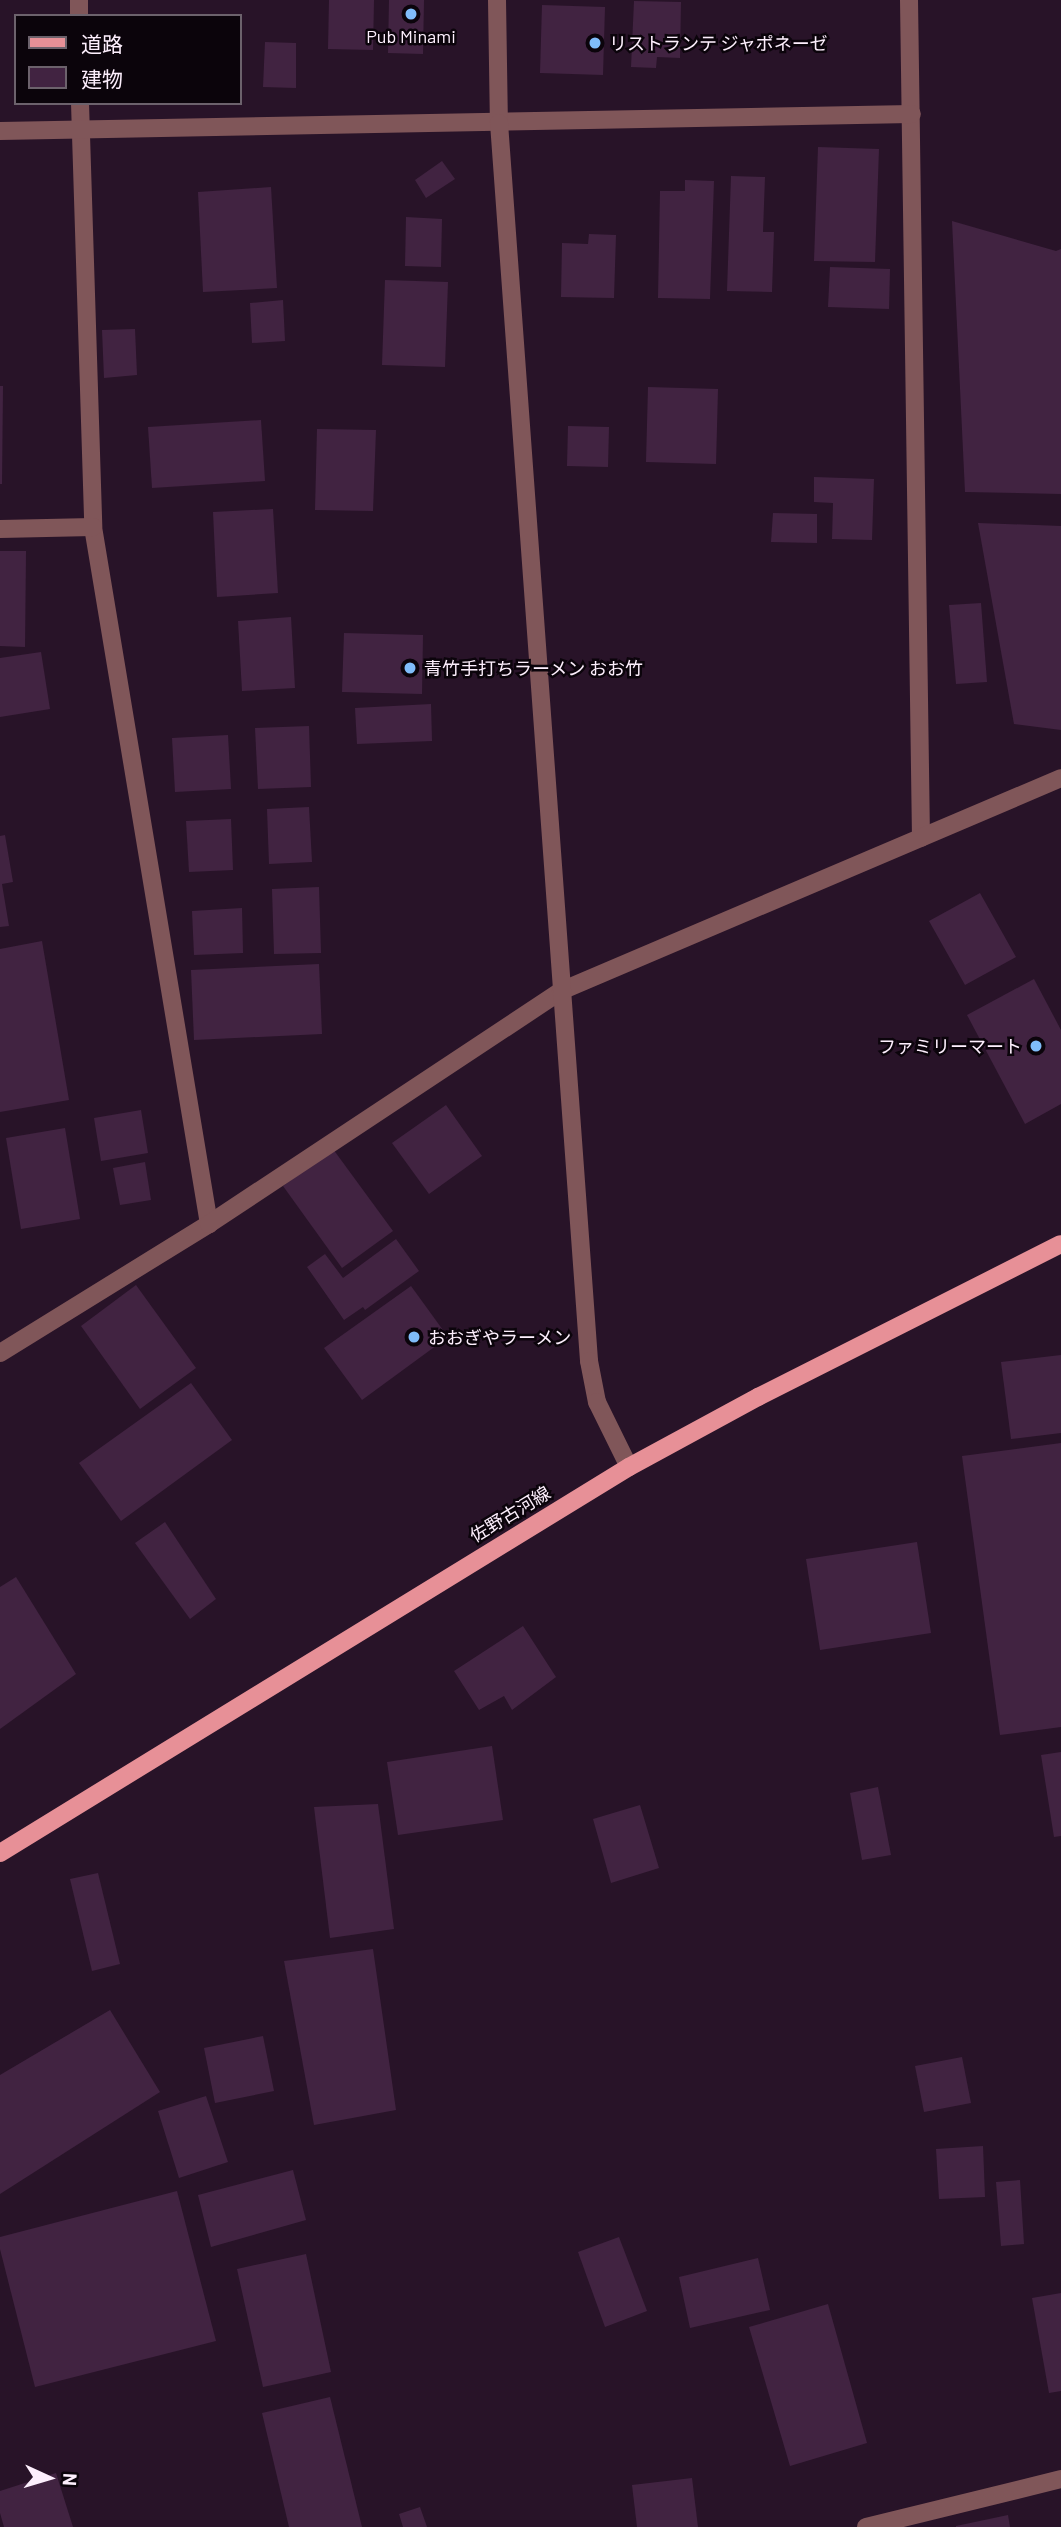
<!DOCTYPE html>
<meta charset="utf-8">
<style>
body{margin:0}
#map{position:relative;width:1061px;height:2527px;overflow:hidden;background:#281328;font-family:Barlow,"Noto Sans JP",sans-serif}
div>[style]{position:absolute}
.building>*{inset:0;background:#412341}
.minor>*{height:18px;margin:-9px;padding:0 9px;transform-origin:9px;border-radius:9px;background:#805659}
.tertiary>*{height:18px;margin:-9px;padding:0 9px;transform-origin:9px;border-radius:9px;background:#805659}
.primary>*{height:18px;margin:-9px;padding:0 9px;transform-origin:9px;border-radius:9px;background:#e79097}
.dots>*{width:19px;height:19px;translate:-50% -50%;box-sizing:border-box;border:4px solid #0b040b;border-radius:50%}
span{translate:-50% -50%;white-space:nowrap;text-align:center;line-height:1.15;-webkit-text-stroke:5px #0b040b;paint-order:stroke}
.poi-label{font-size:18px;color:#fdeffd}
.left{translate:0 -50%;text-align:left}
.right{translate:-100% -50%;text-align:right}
.street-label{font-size:18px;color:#fdeffd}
.legend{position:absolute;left:14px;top:14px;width:228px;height:91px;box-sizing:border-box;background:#0b040b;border:2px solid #6c626c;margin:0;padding:9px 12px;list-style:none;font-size:21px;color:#fdeffd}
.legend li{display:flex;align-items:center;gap:14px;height:35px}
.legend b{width:35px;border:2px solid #6c626c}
.north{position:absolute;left:14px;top:2443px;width:70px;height:70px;-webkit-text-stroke:5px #0b040b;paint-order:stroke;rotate:94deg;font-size:19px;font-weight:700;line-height:28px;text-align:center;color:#fdeffd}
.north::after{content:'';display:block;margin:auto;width:24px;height:32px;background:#fdeffd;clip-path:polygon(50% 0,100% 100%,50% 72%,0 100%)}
</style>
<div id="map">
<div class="building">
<i style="clip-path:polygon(329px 0,374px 0,373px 50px,328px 49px)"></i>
<i style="clip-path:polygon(389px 0,424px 0,423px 54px,388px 53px)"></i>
<i style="clip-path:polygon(634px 1px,681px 2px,680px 58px,657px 57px,656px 68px,631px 67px)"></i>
<i style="clip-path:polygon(542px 5px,605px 7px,603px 75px,540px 73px)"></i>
<i style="clip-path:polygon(265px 42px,296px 43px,296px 88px,263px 87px)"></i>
<i style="clip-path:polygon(818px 147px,879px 149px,875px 262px,814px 261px)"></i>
<i style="clip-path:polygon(442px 161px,455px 179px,426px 198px,415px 180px)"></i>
<i style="clip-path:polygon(731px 176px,765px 177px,763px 232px,774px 232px,772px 292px,727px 291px)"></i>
<i style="clip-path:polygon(685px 180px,714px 181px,710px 299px,658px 298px,660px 191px,685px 191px)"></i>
<i style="clip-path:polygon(271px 187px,277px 288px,203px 292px,198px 192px)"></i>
<i style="clip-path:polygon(406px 217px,442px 219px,441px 267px,405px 266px)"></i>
<i style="clip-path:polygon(952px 221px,1056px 251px,1061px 249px,1061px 494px,965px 492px)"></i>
<i style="clip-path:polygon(589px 234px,616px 235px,614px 298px,561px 297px,562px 243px,588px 244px)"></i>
<i style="clip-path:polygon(830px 267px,890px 269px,889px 309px,828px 307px)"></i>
<i style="clip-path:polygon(385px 280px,448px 282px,445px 367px,382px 365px)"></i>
<i style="clip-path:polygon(283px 300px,285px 341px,252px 343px,250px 303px)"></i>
<i style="clip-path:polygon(135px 329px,137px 375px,104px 378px,102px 330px)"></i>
<i style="clip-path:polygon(0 386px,3px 386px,2px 484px,0 484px)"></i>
<i style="clip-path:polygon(648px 387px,718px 389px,716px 464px,646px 462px)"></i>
<i style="clip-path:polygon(261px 420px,265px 481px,152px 488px,148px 427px)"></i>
<i style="clip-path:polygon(568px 426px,609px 427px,608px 467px,567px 466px)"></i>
<i style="clip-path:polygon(317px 429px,376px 430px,373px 511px,315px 510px)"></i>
<i style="clip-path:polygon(814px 477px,874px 479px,872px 540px,832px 539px,833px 503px,814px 502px)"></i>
<i style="clip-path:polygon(273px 509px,278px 593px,217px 597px,213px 512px)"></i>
<i style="clip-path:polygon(773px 513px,817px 514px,817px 543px,771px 542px)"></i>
<i style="clip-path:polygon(978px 523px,1061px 526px,1061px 730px,1014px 724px)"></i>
<i style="clip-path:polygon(0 551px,26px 551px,25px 647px,0 646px)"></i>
<i style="clip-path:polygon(981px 603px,987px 682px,956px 684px,949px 605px)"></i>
<i style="clip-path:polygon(291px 617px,295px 688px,242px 691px,238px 621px)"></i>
<i style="clip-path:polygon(344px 633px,423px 635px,422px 694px,342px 692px)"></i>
<i style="clip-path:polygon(41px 652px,50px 709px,0 717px,0 658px)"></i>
<i style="clip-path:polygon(431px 704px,432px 741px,357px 744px,355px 708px)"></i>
<i style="clip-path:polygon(309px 726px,311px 787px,258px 789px,255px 728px)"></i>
<i style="clip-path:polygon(228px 735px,231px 789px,175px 792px,172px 738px)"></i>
<i style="clip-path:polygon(309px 807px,312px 862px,269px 864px,267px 809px)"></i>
<i style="clip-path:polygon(231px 819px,233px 870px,189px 872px,186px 821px)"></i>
<i style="clip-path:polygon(5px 835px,13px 882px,2px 884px,9px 926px,0 927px,0 836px)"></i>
<i style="clip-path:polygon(319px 887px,321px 953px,274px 954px,272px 889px)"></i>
<i style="clip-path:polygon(980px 893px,1016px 957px,965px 985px,929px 921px)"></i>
<i style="clip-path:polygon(242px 908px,243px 953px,194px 955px,192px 911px)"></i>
<i style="clip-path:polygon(42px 941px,69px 1100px,0 1112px,0 949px)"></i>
<i style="clip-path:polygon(319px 964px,322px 1034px,194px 1040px,191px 970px)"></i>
<i style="clip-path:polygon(1034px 979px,1061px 1030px,1061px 1104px,1025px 1124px,967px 1015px)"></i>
<i style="clip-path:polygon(446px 1105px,482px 1156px,429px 1194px,392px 1143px)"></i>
<i style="clip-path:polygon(141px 1110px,148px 1153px,101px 1161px,94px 1118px)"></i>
<i style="clip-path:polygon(65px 1128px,80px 1219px,21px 1229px,6px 1138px)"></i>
<i style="clip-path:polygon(333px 1149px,393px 1231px,342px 1268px,283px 1186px)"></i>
<i style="clip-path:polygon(145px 1162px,151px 1200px,120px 1205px,113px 1168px)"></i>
<i style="clip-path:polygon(396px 1239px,419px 1271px,365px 1310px,363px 1307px,344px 1320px,307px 1267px,325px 1254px,343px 1278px)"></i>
<i style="clip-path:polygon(136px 1285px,196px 1368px,140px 1409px,81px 1326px)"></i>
<i style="clip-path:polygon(411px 1286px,448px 1337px,362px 1400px,324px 1348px)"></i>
<i style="clip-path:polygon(1061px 1355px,1061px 1433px,1011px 1439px,1001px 1362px)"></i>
<i style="clip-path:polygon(191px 1383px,232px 1440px,121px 1521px,79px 1463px)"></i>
<i style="clip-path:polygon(1061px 1443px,1061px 1727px,1000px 1735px,962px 1456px)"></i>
<i style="clip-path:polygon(165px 1522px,216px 1599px,190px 1619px,135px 1543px)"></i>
<i style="clip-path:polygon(917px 1542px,931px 1633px,820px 1650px,806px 1559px)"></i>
<i style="clip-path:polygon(16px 1577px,76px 1674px,0 1729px,0 1587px)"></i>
<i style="clip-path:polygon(523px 1626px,556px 1677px,512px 1710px,504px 1696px,479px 1710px,454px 1671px)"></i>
<i style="clip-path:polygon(492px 1746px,503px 1820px,398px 1835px,387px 1762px)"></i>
<i style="clip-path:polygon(1061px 1752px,1061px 1836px,1054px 1837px,1041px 1755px)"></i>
<i style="clip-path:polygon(878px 1787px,891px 1855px,862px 1860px,850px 1793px)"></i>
<i style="clip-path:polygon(378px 1804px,394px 1929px,330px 1938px,314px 1807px)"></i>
<i style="clip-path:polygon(640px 1805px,659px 1868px,611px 1883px,593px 1819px)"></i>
<i style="clip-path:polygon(98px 1873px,120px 1964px,92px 1971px,70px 1879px)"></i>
<i style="clip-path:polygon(373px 1949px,396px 2110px,314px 2125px,284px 1961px)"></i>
<i style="clip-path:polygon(110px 2010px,160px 2092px,0 2194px,0 2075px)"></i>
<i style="clip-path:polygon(263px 2036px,274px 2091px,215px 2103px,204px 2048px)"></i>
<i style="clip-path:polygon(962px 2057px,971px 2103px,924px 2112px,915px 2066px)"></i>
<i style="clip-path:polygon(206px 2096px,228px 2162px,179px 2178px,158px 2111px)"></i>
<i style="clip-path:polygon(983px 2146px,985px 2197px,939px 2199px,936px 2149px)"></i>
<i style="clip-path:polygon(293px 2170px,306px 2220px,211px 2247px,198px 2195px)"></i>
<i style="clip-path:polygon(1020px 2180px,1024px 2244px,1001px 2246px,996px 2182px)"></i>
<i style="clip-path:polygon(177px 2191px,216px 2341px,35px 2387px,0 2249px,0 2237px)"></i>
<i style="clip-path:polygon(619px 2237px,647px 2311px,605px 2327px,578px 2252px)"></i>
<i style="clip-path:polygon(306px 2254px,331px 2372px,263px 2387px,237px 2269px)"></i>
<i style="clip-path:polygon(758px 2258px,770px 2310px,690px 2328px,679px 2277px)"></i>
<i style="clip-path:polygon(1061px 2293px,1061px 2391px,1049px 2393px,1032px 2298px)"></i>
<i style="clip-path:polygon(828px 2304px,867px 2443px,790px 2466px,749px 2327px)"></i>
<i style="clip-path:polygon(330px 2397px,362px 2527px,289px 2527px,262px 2413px)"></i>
<i style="clip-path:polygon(56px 2473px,73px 2527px,4px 2527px,0 2513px,0 2491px)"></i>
<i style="clip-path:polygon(692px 2478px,698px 2527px,637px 2527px,632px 2485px)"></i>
<i style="clip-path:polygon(420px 2507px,427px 2527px,403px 2527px,399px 2514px)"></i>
<i style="clip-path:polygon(1008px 2515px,1010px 2527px,956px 2527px,956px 2526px)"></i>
</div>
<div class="minor">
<i style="left:79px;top:0;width:16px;rotate:90deg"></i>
<i style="left:909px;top:0;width:838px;rotate:89.18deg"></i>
<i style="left:80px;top:103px;width:424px;rotate:88.2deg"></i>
<i style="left:93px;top:527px;width:707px;rotate:80.55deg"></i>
<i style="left:0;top:131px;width:912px;rotate:-1.07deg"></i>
<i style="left:0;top:529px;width:93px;rotate:-1.2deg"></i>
<i style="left:0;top:1353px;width:246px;rotate:-31.7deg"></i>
<i style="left:209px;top:1224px;width:422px;rotate:-33.5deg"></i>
<i style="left:561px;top:991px;width:543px;rotate:-23.07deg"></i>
</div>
<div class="tertiary">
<i style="left:497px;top:0;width:123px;rotate:89.1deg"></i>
<i style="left:499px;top:123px;width:1241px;rotate:85.84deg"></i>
<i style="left:589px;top:1361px;width:42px;rotate:79deg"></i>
<i style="left:597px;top:1402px;width:72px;rotate:63.8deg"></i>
<i style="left:866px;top:2527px;width:201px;rotate:-13.8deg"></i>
</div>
<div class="primary">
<i style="left:0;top:1853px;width:738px;rotate:-31.54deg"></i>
<i style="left:629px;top:1467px;width:147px;rotate:-28.5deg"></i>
<i style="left:758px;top:1397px;width:339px;rotate:-26.8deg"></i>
</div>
<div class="dots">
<i style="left:411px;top:14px;background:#80bdfa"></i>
<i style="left:595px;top:43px;background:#80bdfa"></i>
<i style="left:410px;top:668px;background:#80bdfa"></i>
<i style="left:1036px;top:1046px;background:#80bdfa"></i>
<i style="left:414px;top:1337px;background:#80bdfa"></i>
</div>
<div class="poi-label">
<span style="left:411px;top:36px">Pub Minami</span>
<span class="left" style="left:609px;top:43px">リストランテ ジャポネーゼ</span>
<span class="left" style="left:424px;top:668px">青竹手打ちラーメン おお竹</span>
<span class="right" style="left:1022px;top:1046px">ファミリーマート</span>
<span class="left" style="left:428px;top:1337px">おおぎやラーメン</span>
</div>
<div class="street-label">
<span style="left:510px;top:1514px;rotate:-31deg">佐野古河線</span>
</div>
<ul class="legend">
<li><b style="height:9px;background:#e79097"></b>道路</li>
<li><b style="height:19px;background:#412341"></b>建物</li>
</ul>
<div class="north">N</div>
</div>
